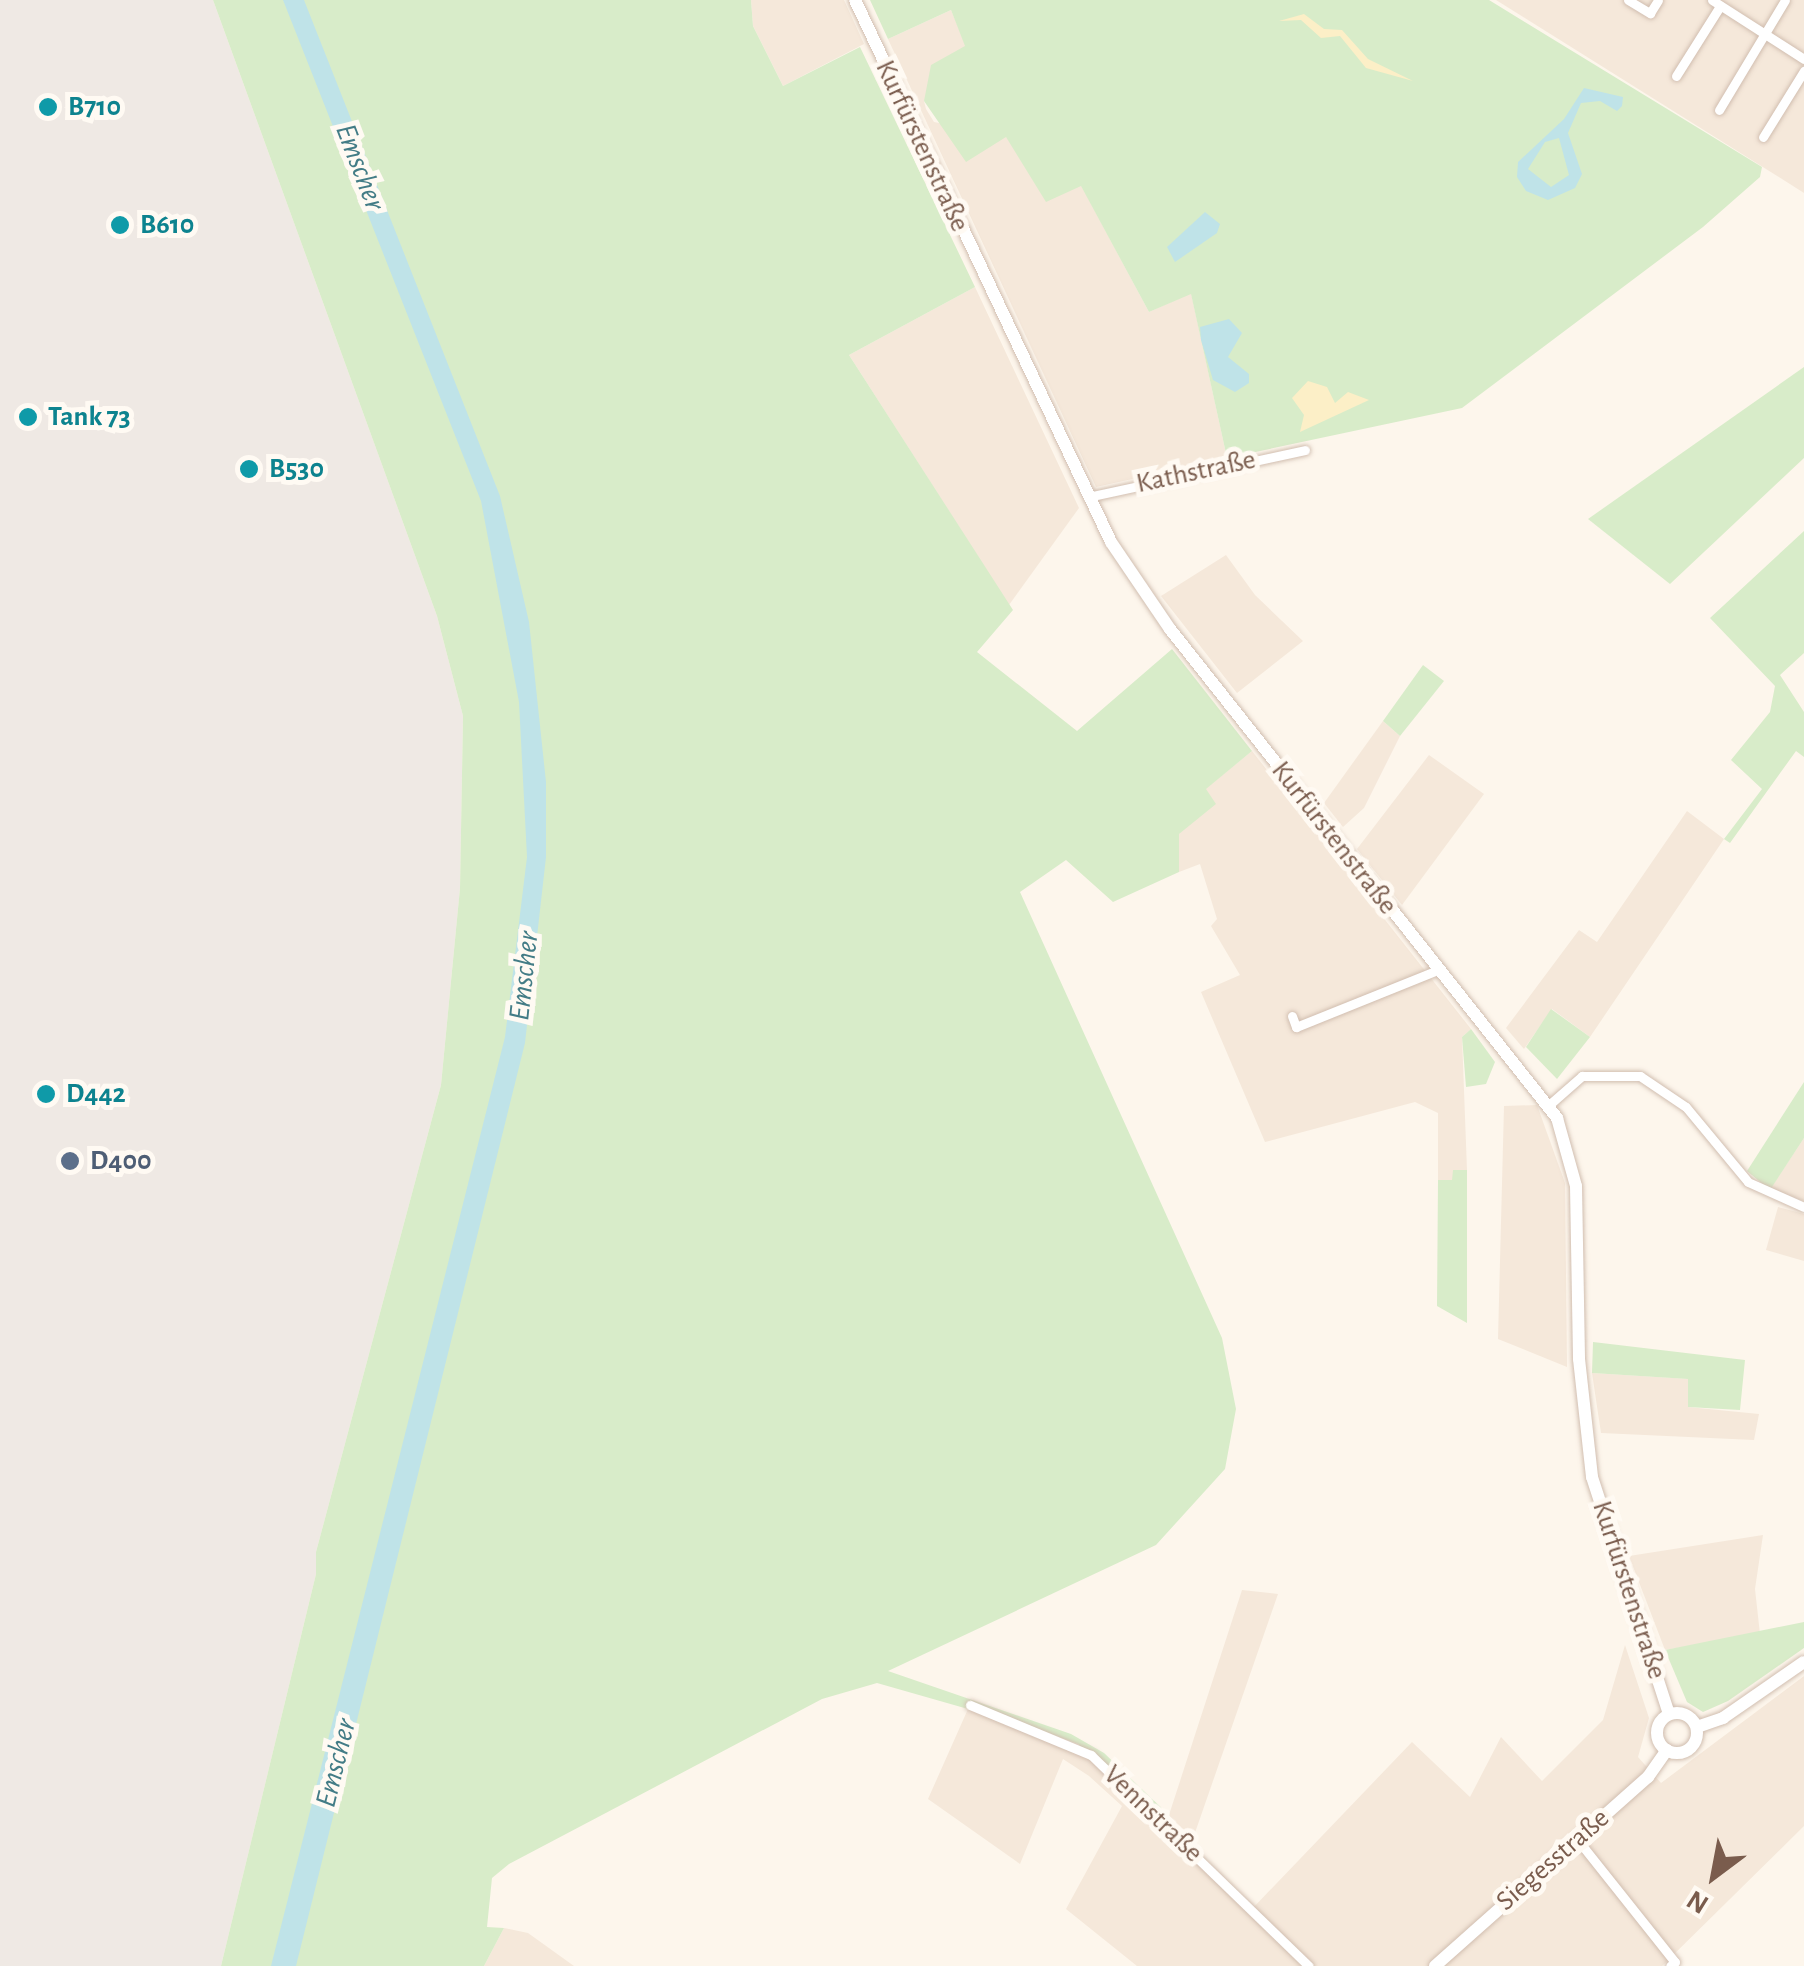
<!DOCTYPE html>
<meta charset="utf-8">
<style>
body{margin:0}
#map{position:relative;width:1804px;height:1966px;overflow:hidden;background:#fdf6ec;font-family:"Alegreya Sans",sans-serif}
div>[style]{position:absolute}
.residential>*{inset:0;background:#f5e8da}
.industrial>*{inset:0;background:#efe9e4}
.green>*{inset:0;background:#d8ecc9}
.sand>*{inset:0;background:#fcefc7}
.water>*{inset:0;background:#bfe3e8}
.roads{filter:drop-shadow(0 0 2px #d1beb0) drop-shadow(0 0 2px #d1beb0)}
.street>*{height:9px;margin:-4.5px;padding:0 4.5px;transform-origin:4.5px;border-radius:4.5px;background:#fff}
.secondary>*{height:12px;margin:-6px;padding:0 6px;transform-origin:6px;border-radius:6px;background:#fff}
.secondary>.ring{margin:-6px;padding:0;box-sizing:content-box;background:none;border:12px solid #fff;border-radius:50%}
.dots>*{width:28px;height:28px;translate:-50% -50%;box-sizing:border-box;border:5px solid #fffaf3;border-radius:50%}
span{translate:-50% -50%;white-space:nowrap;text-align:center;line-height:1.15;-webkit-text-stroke:10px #fffaf3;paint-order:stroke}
.culture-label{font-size:28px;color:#0d838f;font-weight:700}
.left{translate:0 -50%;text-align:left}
.street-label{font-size:28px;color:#7a5c4d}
.service-label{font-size:28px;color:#4e5e75;font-weight:700}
.water-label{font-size:30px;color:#437c86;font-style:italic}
.north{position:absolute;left:1664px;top:1826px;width:100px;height:100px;-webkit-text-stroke:8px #fffaf3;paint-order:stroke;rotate:212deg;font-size:28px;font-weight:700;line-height:40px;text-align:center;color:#7a5c4d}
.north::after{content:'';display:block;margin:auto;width:35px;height:45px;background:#7a5c4d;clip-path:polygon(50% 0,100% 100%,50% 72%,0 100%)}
</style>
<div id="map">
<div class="residential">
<i style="clip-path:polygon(751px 0,844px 0,864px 44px,783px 86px,753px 26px)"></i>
<i style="clip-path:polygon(1496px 0,1804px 0,1804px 193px,1782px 179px)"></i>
<i style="clip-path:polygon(951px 10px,966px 46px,924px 101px,926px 109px,934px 122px,1006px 137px,1081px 185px,1149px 312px,1191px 293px,1227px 458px,1096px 487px,888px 39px)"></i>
<i style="clip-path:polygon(975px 287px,1079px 508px,1009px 605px,849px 355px)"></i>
<i style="clip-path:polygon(1226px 555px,1255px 595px,1303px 641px,1237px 693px,1161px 596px)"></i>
<i style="clip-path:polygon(1383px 721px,1400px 736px,1364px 808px,1343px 827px,1324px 803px)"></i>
<i style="clip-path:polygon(1252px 751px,1471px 1029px,1462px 1037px,1467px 1170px,1453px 1170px,1453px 1180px,1438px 1180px,1438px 1113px,1415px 1102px,1265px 1142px,1201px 992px,1240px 975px,1211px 926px,1217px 919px,1200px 864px,1179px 872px,1179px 834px,1205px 789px)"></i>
<i style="clip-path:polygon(1429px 755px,1484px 794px,1402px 905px,1357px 849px)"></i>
<i style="clip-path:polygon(1687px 811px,1724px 839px,1590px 1037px,1552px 1009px,1524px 1049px,1506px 1028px,1579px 930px,1597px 942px)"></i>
<i style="clip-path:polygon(1537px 1105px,1565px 1183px,1567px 1367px,1498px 1339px,1504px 1106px)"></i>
<i style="clip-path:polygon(1804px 1138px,1804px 1201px,1770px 1189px)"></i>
<i style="clip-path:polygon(1778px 1207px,1804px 1214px,1804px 1261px,1766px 1250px)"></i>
<i style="clip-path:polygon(1592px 1373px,1689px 1379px,1688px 1407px,1759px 1414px,1754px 1440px,1601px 1433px)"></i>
<i style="clip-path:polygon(1763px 1535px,1755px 1589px,1760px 1634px,1665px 1650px,1629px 1556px)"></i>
<i style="clip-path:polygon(1242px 1590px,1278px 1594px,1189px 1850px,1251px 1910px,1412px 1742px,1470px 1797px,1501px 1737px,1542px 1781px,1603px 1720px,1625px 1645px,1649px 1718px,1638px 1757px,1661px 1783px,1804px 1676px,1804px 1826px,1662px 1966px,1137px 1966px,1066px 1909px,1122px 1806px,1089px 1776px,1063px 1759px,1020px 1864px,928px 1799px,968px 1709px,1076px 1748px,1169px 1815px)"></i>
<i style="clip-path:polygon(504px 1928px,528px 1933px,574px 1966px,484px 1966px)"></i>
</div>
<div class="industrial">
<i style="clip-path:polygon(0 0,213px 0,437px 616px,463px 716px,460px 888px,441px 1085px,316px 1552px,316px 1574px,221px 1966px,0 1966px)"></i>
</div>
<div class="green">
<i style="clip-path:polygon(213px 0,751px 0,753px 26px,783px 86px,860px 47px,975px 287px,849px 355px,1013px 610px,977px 652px,1077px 731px,1172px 649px,1252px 751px,1206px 789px,1216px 804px,1179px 834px,1179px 872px,1113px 902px,1066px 860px,1020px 892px,1222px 1338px,1236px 1409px,1225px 1469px,1156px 1545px,888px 1671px,1071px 1734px,1104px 1753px,1169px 1815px,1161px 1819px,1078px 1744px,971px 1704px,968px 1709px,877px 1683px,822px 1699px,509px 1864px,492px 1878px,487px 1927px,504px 1928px,484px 1966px,221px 1966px,316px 1574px,316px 1552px,441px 1085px,460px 888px,463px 716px,437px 616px)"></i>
<i style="clip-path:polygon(870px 0,1489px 0,1762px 167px,1760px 177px,1703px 227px,1462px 408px,1227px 458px,1191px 294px,1149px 312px,1081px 186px,1046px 202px,1006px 137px,966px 162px,924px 101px,931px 65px,965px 46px,951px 10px,888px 39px)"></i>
<i style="clip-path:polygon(1804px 367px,1804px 458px,1670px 584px,1588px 519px)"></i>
<i style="clip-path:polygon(1804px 531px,1804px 653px,1780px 675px,1804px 712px,1804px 757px,1796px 751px,1730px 843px,1724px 839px,1762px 789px,1731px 760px,1770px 712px,1775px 686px,1710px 618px)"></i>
<i style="clip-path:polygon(1423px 665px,1444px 681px,1400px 736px,1383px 721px)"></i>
<i style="clip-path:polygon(1551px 1009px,1590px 1037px,1557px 1079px,1526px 1047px)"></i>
<i style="clip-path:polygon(1471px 1029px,1495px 1062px,1486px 1084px,1466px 1087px,1462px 1037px)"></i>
<i style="clip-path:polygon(1804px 1082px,1804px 1138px,1770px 1190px,1747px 1171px)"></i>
<i style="clip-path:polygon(1453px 1170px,1467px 1170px,1467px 1323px,1437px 1306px,1438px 1180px,1452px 1180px)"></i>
<i style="clip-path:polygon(1593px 1342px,1745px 1360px,1740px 1410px,1688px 1407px,1688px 1379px,1592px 1373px)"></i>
<i style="clip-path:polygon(1804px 1622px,1804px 1648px,1728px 1701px,1703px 1712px,1687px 1702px,1665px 1650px)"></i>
</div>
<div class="sand">
<i style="clip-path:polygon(1304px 14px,1324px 29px,1342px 30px,1368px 59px,1413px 81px,1366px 68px,1340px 36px,1321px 38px,1301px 20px,1279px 21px)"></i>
<i style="clip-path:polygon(1308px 381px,1327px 387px,1335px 403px,1348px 392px,1369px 400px,1300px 432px,1304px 415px,1292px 398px)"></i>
</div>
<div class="water">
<i style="clip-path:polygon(283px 0,304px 0,500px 496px,529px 622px,546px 782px,546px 857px,525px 1043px,296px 1966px,271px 1966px,505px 1037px,527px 857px,519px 702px,481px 501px)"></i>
<i style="clip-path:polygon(evenodd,1584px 88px,1623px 97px,1622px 106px,1617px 111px,1600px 101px,1581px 103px,1568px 133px,1582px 174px,1575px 188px,1548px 200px,1526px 191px,1517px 177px,1518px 162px,1564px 119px,1584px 88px,1559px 138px,1569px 175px,1551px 187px,1528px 169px,1545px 142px,1559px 138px)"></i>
<i style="clip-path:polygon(1205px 212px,1220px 224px,1217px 233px,1175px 262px,1167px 247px)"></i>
<i style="clip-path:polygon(1229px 319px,1242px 333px,1228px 357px,1249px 374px,1249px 383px,1235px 392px,1213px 380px,1201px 340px,1200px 327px)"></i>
</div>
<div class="roads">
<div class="street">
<i style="left:1628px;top:0;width:26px;rotate:31deg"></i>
<i style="left:1650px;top:13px;width:15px;rotate:-58deg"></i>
<i style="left:1712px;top:0;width:109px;rotate:32.7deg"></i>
<i style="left:1676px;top:76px;width:83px;rotate:-57.8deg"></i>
<i style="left:1719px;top:110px;width:128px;rotate:-59deg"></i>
<i style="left:1763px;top:137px;width:78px;rotate:-58.2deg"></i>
<i style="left:1088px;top:497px;width:222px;rotate:-12.2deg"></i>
<i style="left:1292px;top:1016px;width:12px;rotate:70deg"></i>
<i style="left:1296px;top:1027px;width:153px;rotate:-21.9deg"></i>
<i style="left:1550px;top:1104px;width:43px;rotate:-41.2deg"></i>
<i style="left:1582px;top:1076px;width:58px"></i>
<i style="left:1640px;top:1076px;width:55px;rotate:34deg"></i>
<i style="left:1686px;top:1107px;width:97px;rotate:50.4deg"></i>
<i style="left:1748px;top:1182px;width:61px;rotate:24.1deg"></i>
<i style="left:970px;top:1705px;width:131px;rotate:22.5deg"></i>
<i style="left:1091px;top:1755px;width:303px;rotate:44.1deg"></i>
<i style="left:1577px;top:1839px;width:157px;rotate:51.5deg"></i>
<i style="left:1675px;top:1962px;width:6px;rotate:141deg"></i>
</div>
<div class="secondary">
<i style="left:855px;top:0;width:599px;rotate:64.72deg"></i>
<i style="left:1111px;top:542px;width:105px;rotate:55.9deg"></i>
<i style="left:1170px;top:629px;width:624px;rotate:51.64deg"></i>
<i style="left:1557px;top:1118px;width:71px;rotate:74.4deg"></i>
<i style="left:1576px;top:1186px;width:173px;rotate:89deg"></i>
<i style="left:1579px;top:1359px;width:119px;rotate:83.7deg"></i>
<i style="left:1592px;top:1477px;width:249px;rotate:72deg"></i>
<i class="ring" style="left:1657px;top:1713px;width:28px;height:28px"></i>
<i style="left:1697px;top:1727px;width:28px;rotate:-19deg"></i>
<i style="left:1723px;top:1718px;width:98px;rotate:-34.7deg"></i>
<i style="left:1435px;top:1966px;width:285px;rotate:-41.6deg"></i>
<i style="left:1648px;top:1777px;width:33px;rotate:-55deg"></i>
</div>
</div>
<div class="dots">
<i style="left:48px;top:107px;background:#0f9aa8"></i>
<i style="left:120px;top:225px;background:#0f9aa8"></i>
<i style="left:28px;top:417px;background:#0f9aa8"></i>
<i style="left:249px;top:469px;background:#0f9aa8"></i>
<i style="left:46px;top:1094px;background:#0f9aa8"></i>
<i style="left:70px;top:1161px;background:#5c6f8a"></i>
</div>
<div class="culture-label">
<span class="left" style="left:68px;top:107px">B710</span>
<span class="left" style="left:140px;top:225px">B610</span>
<span class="left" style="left:48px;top:417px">Tank 73</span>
<span class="left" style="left:269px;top:469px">B530</span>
<span class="left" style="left:66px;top:1094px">D442</span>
</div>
<div class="street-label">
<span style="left:922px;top:146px;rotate:65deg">Kurfürstenstraße</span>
<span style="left:1196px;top:472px;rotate:-12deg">Kathstraße</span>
<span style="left:1334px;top:838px;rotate:52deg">Kurfürstenstraße</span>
<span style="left:1629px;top:1590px;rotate:72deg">Kurfürstenstraße</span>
<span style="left:1153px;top:1814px;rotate:44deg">Vennstraße</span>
<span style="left:1553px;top:1860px;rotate:-41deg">Siegesstraße</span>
</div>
<div class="service-label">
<span class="left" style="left:90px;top:1161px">D400</span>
</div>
<div class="water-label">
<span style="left:360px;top:167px;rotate:69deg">Emscher</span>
<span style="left:524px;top:976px;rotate:-84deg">Emscher</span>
<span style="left:336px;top:1763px;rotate:-76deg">Emscher</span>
</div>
<div class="north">N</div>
</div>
